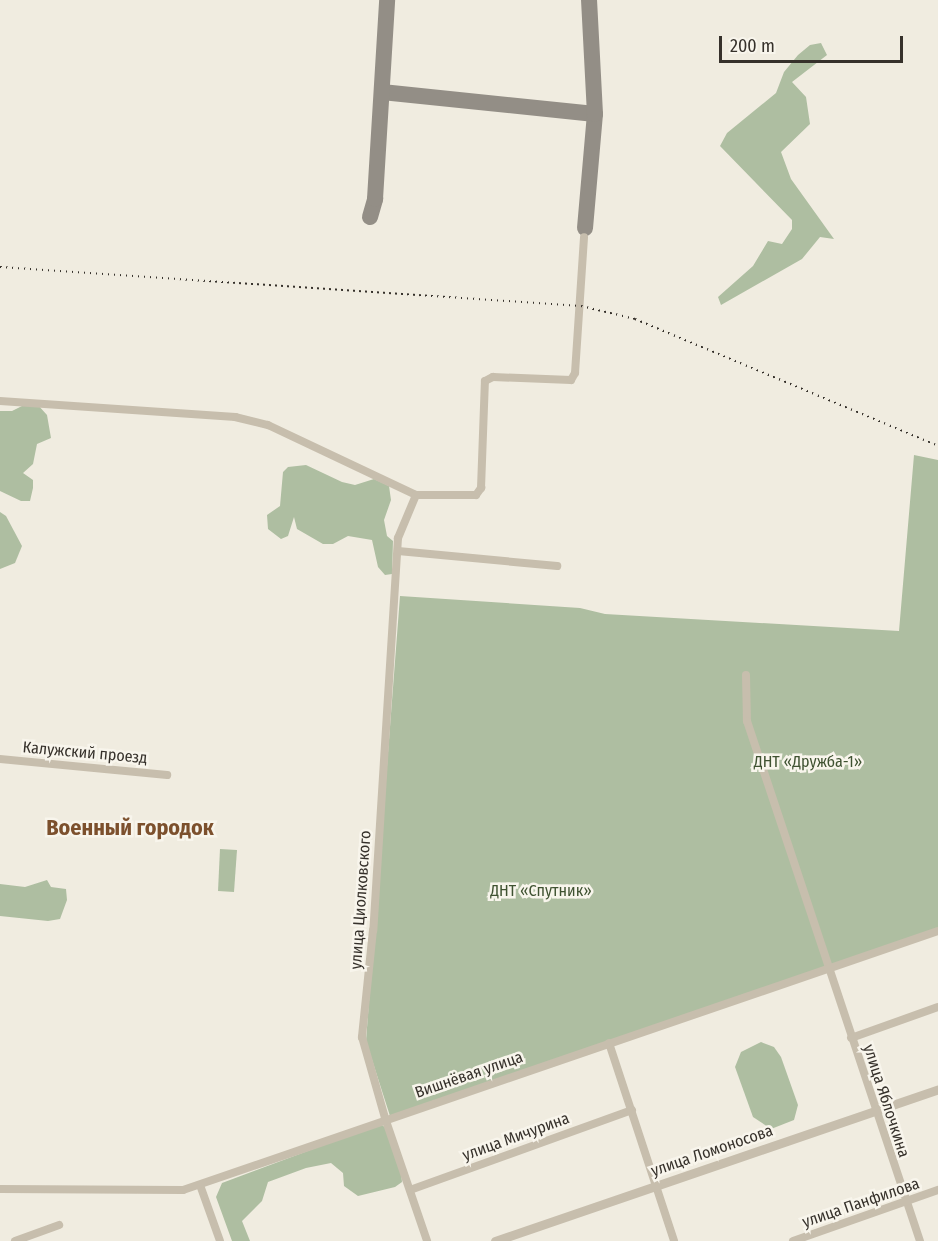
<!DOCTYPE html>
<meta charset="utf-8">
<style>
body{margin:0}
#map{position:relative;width:938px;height:1241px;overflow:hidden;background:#f0ece0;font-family:"Fira Sans Condensed",sans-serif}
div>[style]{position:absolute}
.green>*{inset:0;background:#aebea1}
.taxiway>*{height:16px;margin:-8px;padding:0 8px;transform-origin:8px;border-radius:8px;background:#938e86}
.minor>*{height:8px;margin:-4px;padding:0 4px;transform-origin:4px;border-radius:4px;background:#c7bead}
.tertiary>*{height:9px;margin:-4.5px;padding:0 4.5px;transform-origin:4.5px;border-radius:4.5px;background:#c7bead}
.rail>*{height:1.5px;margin-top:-0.75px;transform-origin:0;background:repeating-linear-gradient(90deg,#36312b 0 1.5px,transparent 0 6px)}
span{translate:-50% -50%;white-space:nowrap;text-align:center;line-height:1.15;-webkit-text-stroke:5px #f8f5ec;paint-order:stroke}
.street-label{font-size:16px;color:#36312b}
.park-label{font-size:16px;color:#3f5231}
.district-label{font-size:22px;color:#7c502d;font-weight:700}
.scale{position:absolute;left:719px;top:36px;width:184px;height:27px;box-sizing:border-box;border:3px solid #36312b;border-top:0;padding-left:8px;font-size:18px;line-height:21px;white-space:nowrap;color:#36312b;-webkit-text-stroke:4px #f8f5ec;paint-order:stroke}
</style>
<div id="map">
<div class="green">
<i style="clip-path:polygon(821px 43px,827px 55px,792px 82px,806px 97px,810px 124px,781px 152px,791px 179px,834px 239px,820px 237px,802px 259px,721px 305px,718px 297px,753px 266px,768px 241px,782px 244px,792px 229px,792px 220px,720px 146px,727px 133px,776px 93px,784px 72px,798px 55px,810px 45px)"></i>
<i style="clip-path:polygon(26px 404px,37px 404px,47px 415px,51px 438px,37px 444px,33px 464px,23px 473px,33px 480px,33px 488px,30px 501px,21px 501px,0 491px,0 411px,12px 411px)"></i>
<i style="clip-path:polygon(914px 455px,938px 460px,938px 928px,390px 1116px,366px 1041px,400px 596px,580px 608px,605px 614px,899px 631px)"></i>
<i style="clip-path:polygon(306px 465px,342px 482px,355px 485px,374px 479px,389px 486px,391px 500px,384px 520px,387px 536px,393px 541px,392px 574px,385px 575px,378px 567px,372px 540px,348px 536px,333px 544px,323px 544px,297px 529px,294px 517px,288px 536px,281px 539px,268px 529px,267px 515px,280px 506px,283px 472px,288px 467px)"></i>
<i style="clip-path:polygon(0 512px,6px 516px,22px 546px,15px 563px,0 569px)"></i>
<i style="clip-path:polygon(220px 849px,237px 850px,234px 892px,218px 891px)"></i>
<i style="clip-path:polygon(47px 880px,51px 887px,66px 889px,67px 900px,60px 919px,48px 921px,0 916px,0 884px,25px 887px)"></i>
<i style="clip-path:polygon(761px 1042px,774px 1047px,781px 1057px,798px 1105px,794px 1120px,771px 1129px,753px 1117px,735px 1067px,741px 1052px)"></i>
<i style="clip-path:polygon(380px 1124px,388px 1129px,400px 1163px,402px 1182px,395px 1187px,358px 1196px,344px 1186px,343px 1173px,331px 1163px,306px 1168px,268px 1182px,262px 1201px,242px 1221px,250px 1241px,232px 1241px,216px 1197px,222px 1183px)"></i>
</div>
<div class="taxiway">
<i style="left:382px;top:92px;width:214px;rotate:5.9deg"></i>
<i style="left:370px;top:217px;width:19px;rotate:-74deg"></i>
<i style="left:375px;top:199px;width:199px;rotate:-86.5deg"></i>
<i style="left:585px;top:228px;width:114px;rotate:-85deg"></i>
<i style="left:595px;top:114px;width:114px;rotate:-93deg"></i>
</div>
<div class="minor">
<i style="left:0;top:401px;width:236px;rotate:3.9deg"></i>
<i style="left:235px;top:417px;width:34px;rotate:14deg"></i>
<i style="left:268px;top:425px;width:164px;rotate:25.3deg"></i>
<i style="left:416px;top:495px;width:60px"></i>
<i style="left:476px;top:495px;width:9px;rotate:-54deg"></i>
<i style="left:481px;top:488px;width:107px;rotate:-87.9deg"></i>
<i style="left:485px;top:381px;width:9px;rotate:-27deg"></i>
<i style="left:493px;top:377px;width:78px;rotate:2.2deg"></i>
<i style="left:571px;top:380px;width:8px;rotate:-60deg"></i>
<i style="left:575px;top:373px;width:136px;rotate:-86.2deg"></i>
<i style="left:416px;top:495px;width:47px;rotate:112.7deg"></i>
<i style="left:398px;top:538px;width:393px;rotate:93.6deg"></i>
<i style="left:373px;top:930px;width:108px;rotate:95.9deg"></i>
<i style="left:362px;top:1037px;width:84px;rotate:74.1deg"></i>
<i style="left:385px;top:1118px;width:130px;rotate:71.1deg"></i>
<i style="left:398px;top:551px;width:160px;rotate:5.4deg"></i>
<i style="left:746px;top:675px;width:46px;rotate:88.8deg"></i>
<i style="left:747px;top:721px;width:548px;rotate:71.6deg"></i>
<i style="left:0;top:759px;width:168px;rotate:5.5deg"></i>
<i style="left:851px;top:1038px;width:92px;rotate:-19.6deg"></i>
<i style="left:609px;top:1043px;width:208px;rotate:71.8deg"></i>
<i style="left:200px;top:1185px;width:59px;rotate:70.3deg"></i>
<i style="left:0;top:1189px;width:183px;rotate:0.3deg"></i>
<i style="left:183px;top:1190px;width:798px;rotate:-18.93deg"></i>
<i style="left:410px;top:1190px;width:236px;rotate:-19.8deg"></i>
<i style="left:15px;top:1241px;width:47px;rotate:-20deg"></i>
<i style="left:793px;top:1241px;width:154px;rotate:-19.4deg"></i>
</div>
<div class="tertiary">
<i style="left:495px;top:1241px;width:468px;rotate:-18.9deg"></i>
</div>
<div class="rail">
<i style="left:0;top:267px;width:582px;rotate:3.84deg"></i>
<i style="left:581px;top:306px;width:56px;rotate:13.5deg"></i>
<i style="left:635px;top:319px;width:329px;rotate:22.7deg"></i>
</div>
<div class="street-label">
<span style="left:85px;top:753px;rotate:5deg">Калужский проезд</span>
<span style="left:361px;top:900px;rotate:-86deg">улица Циолковского</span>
<span style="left:469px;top:1075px;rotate:-19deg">Вишнёвая улица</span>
<span style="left:886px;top:1101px;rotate:72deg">улица Яблочкина</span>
<span style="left:516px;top:1137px;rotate:-20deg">улица Мичурина</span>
<span style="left:712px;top:1151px;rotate:-19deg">улица Ломоносова</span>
<span style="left:861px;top:1203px;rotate:-19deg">улица Панфилова</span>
</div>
<div class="park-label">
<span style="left:808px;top:762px">ДНТ «Дружба-1»</span>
<span style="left:541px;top:891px">ДНТ «Спутник»</span>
</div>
<div class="district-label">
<span style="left:130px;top:828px">Военный городок</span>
</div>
<div class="scale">200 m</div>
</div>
